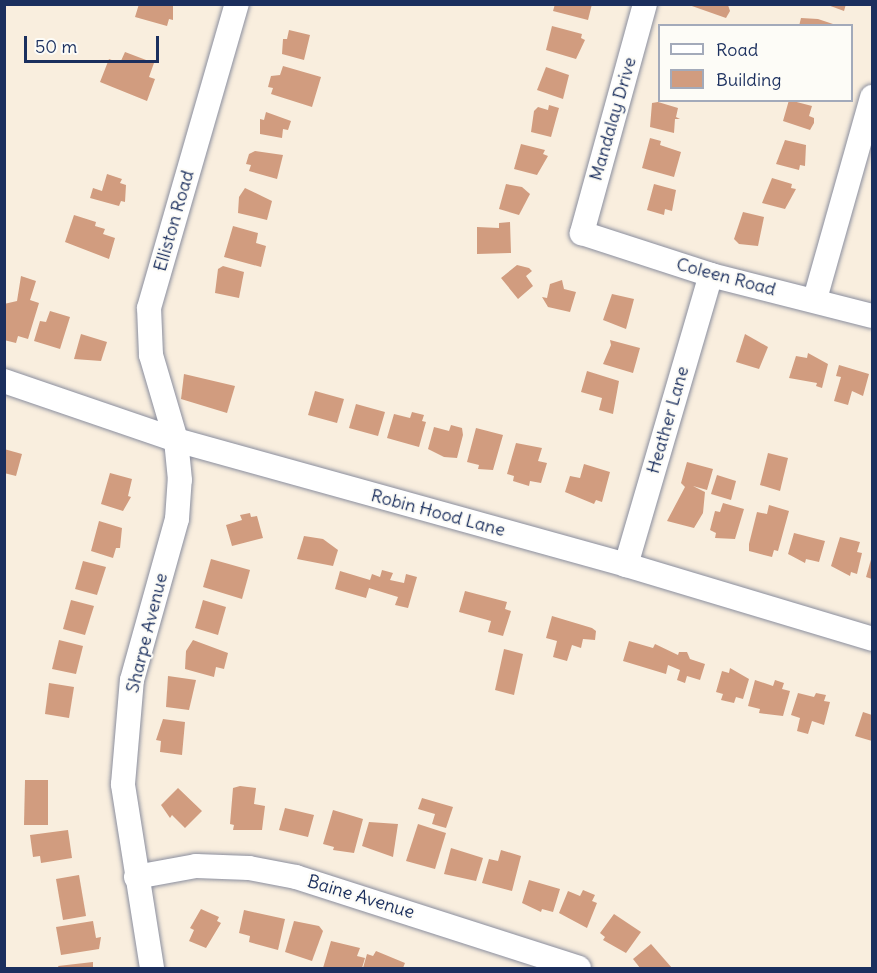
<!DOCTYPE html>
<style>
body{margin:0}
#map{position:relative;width:877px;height:973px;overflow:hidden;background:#f9eede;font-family:Delius,sans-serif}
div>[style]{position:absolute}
.building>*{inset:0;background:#d19c7f}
.roads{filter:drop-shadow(0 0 2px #8a8e9e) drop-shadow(0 0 2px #8a8e9e)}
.minor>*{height:24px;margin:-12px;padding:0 12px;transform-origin:12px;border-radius:12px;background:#fff}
span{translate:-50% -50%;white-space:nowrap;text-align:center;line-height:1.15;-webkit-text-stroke:4.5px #fdfcf7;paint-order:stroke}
.street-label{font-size:18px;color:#1b2f5e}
.frame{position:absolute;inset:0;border:6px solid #1b2f5e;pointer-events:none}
.legend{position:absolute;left:658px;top:24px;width:195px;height:78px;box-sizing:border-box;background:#fdfcf7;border:2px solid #a3aaba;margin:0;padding:8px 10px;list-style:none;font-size:18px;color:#1b2f5e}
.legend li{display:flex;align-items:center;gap:12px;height:30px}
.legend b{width:30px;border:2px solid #a3aaba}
.scale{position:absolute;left:24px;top:36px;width:135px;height:27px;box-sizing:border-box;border:3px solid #1b2f5e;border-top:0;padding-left:8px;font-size:18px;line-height:21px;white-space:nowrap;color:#1b2f5e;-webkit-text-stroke:4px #fdfcf7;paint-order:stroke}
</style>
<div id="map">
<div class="building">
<i style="clip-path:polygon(139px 4px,173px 4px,173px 20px,169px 19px,167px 26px,135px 17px)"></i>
<i style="clip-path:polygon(555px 4px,592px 4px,588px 20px,553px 11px)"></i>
<i style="clip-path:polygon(825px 4px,846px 4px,844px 11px)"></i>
<i style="clip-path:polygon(689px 5px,728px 5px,730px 11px,726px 18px)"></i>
<i style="clip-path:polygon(801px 18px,818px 19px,839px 26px,799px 26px)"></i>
<i style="clip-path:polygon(552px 26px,582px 34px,581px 38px,585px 40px,576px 59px,546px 50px)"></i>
<i style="clip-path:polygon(289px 30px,310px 35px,304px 60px,282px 54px,283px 39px,287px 39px)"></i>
<i style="clip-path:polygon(125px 52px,154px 63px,149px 77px,155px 79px,147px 101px,100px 82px,109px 59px,120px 63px)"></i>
<i style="clip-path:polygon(283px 66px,321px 77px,312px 107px,271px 94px,273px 88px,268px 87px,271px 76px,280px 75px)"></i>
<i style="clip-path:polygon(546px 67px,569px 75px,563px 99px,537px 90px)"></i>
<i style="clip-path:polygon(789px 100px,812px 106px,809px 116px,814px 118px,814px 123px,810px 130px,783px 121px)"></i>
<i style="clip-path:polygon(658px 102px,678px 108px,676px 117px,680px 119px,675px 119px,674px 133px,650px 127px,652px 103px)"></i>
<i style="clip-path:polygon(549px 105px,559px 108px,551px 137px,531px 132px,534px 111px,538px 107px,548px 110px)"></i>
<i style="clip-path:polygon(266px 112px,291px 121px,288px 130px,283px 129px,282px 138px,260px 134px,260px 119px,264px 120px)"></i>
<i style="clip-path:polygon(650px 138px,661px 141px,660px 145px,681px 152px,674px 177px,642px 168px)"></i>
<i style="clip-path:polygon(785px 140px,806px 145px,805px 166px,800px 165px,799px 170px,776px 164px)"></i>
<i style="clip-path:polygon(521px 144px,545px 150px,543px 154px,548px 156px,537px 175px,514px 169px)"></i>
<i style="clip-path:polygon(255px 151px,283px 155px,277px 179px,249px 171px,251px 165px,246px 164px,249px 154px)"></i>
<i style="clip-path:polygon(107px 174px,122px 179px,120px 183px,126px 185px,125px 202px,121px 201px,119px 206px,90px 198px,93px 188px,102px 191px)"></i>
<i style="clip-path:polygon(772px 178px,792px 184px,791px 188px,796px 189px,785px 209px,762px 203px)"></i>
<i style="clip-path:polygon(506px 184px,522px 187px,530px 194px,519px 215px,499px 209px)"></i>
<i style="clip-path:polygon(654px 184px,676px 190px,672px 211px,665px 209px,664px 215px,647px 210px)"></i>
<i style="clip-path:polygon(245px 188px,272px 201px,267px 220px,238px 213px,239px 197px)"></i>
<i style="clip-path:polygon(743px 212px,764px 217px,758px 246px,739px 244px,734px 239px)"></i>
<i style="clip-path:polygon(74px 215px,96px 222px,95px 226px,105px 229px,103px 234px,115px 238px,109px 259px,65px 242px)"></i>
<i style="clip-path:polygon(510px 222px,511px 253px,477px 254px,477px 227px,499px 228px,499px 223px)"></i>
<i style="clip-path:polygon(233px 226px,258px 233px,256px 243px,266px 246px,261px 267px,224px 257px)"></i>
<i style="clip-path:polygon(517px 265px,529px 268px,532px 271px,526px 276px,533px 286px,518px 299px,501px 278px)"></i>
<i style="clip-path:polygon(223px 266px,244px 272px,239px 298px,215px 293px,218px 269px)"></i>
<i style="clip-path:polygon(21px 276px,36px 281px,30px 300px,39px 303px,28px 339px,18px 336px,16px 343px,4px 340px,4px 304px,17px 301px)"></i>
<i style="clip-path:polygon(562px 280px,564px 289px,576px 292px,570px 312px,548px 307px,542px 297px,547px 298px,550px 284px)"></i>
<i style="clip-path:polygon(612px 294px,634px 299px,626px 329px,603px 320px)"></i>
<i style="clip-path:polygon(50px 311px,70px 317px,60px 349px,34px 341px,40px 321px,46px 322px)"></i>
<i style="clip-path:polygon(81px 334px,107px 342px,101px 361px,74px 359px)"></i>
<i style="clip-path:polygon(745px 334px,768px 347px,759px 369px,736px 362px)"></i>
<i style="clip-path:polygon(610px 340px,640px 348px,633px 373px,603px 364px,611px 345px)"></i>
<i style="clip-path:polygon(808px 353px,828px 364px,822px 388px,816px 386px,817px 383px,789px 378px,796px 356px,807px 358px)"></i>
<i style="clip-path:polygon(839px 365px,869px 374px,863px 396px,852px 391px,848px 405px,834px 401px,841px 377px,836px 376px)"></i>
<i style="clip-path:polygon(587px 371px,619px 381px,613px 414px,599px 410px,602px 398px,581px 392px)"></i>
<i style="clip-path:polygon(184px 374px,235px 386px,227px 413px,181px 399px)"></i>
<i style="clip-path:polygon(315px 391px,344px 399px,337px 423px,308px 415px)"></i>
<i style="clip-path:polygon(356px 404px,385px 412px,378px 436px,349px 428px)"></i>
<i style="clip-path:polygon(412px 412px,424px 415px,422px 421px,426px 422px,419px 447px,387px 438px,394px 414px,410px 418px)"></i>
<i style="clip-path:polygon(451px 425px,462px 428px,463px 435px,457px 458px,444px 457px,428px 449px,434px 427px,449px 431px)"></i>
<i style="clip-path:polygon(476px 428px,503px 435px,493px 470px,478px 469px,479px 465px,467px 462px)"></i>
<i style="clip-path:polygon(516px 443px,542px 448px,538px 461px,547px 463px,541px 483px,530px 481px,529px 486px,513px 481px,514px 476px,507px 474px)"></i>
<i style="clip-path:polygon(4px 449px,22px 454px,16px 476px,4px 473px)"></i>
<i style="clip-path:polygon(768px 453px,788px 458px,780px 491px,760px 485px)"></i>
<i style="clip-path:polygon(687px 462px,713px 469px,707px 490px,693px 486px,705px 492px,703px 513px,694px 528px,667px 521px,685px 487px,681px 483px)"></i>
<i style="clip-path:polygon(584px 464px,610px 472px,602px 502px,596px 500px,594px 504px,565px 492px,570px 476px,580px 478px)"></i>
<i style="clip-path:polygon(110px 473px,132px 479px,128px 496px,131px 497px,123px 511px,101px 504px)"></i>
<i style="clip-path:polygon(717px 475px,736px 481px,731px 500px,711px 494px)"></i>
<i style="clip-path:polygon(723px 503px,744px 509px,735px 539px,715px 538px,716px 533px,710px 530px,715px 511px,720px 512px)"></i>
<i style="clip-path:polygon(769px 505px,789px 511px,778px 551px,774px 550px,772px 557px,749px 551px,749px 544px,757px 512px,767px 514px)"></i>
<i style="clip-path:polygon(250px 513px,251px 517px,257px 516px,263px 538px,232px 546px,226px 525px,242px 520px,240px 515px)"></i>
<i style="clip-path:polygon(99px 521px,122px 528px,120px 548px,116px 548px,113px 558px,91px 551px)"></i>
<i style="clip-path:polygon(794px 533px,825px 541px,819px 562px,806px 559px,805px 563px,788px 554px)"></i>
<i style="clip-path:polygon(304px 536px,323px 539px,338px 550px,333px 566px,297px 559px)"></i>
<i style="clip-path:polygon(840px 537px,860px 542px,857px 552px,862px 553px,857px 574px,851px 572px,850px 576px,831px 566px)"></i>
<i style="clip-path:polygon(872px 556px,872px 579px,866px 577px)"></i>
<i style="clip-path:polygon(211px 559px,250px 570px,242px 599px,203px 587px)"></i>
<i style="clip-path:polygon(83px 561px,106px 567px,97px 595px,75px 589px)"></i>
<i style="clip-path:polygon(382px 570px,393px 573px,390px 580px,404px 583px,406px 574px,417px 577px,408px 608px,395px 605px,398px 597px,369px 588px,366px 598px,335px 589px,340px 571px,370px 580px,372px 574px,380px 577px)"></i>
<i style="clip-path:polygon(465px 591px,507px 602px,505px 609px,511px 611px,503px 636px,488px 632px,491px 621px,459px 612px)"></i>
<i style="clip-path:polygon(71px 600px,94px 606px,85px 635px,63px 629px)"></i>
<i style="clip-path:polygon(203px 600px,226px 607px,218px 635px,195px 628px)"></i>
<i style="clip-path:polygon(552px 616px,592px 628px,596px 631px,595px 640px,583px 639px,581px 648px,572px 645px,567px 661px,553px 657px,557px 641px,546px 638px)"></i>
<i style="clip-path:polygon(59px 640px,83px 646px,76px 674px,52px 669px)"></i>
<i style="clip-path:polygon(193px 640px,228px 653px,224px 669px,216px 667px,214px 677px,185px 669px,186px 651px)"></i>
<i style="clip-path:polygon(629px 641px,653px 648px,655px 644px,678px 655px,679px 652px,687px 652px,690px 659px,705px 664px,700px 680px,687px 676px,685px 683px,677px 680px,680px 670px,668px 665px,666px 674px,623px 661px)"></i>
<i style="clip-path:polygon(504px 649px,523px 654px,514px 695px,495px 690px)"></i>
<i style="clip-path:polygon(730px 668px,749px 679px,743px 699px,736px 697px,734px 703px,721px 700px,723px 694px,716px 692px,722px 671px,729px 673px)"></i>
<i style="clip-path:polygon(168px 676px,196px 680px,189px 710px,166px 707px)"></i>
<i style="clip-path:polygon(755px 680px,773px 686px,775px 680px,784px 683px,782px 689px,790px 691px,783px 716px,759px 713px,760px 709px,748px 706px)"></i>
<i style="clip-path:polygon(49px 683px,74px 687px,69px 718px,45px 714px)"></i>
<i style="clip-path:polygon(798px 693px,814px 697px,816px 693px,826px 695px,824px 701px,830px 702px,824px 725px,812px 721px,808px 734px,797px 731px,800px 718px,791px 715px)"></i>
<i style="clip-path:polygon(863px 712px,872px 715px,872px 741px,855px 736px)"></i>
<i style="clip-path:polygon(163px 719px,185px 722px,182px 755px,160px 752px,161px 741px,156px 740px)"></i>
<i style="clip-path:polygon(25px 780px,48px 780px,48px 825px,24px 825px)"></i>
<i style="clip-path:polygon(240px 786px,256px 788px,254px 804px,265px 806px,262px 830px,233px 830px,234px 825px,230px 824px,233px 788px)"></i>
<i style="clip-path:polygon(178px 788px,202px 811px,185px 828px,172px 815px,170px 818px,161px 805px)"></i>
<i style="clip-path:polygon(422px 798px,453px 807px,446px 828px,432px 824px,435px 814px,418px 809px)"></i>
<i style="clip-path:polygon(285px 808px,314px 815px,308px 837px,279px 830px)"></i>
<i style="clip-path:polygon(333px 810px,363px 819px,354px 853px,333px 850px,334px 847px,323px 844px)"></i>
<i style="clip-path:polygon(369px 822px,398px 824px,393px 857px,362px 846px)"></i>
<i style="clip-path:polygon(418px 824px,446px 833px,435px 869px,406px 861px)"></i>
<i style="clip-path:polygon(68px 830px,72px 858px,41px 863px,40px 856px,33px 857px,30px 835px)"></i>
<i style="clip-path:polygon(451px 848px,483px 858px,476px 881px,444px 874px)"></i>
<i style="clip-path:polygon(501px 850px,521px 856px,512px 891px,482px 883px,489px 859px,498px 861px)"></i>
<i style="clip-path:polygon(79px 875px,86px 916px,63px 920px,56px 879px)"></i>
<i style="clip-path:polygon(529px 880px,560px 889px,553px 912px,542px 909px,541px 912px,522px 903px)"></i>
<i style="clip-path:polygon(583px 890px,595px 895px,592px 901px,597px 903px,587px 928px,559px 913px,568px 891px,580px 896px)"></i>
<i style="clip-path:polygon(201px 909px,219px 917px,217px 921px,221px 923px,206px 948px,189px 941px,194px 930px,190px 928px)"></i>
<i style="clip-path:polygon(244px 910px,285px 919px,278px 950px,249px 942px,250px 936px,239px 933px)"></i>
<i style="clip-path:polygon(614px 914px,641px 932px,626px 953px,603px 940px,605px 937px,600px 933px)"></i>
<i style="clip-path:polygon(93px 921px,96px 938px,101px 937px,99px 949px,61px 955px,56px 927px)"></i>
<i style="clip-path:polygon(294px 921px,319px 926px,323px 931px,312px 961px,285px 952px)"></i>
<i style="clip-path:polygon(331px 941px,360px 948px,357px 956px,365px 958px,362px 968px,323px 968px)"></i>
<i style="clip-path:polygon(651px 944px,672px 968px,640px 968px,633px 959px)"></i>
<i style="clip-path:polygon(376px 951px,405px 963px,403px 968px,363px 968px,367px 954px,373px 956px)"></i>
<i style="clip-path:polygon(93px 962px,93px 968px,59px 968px,58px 966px)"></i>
</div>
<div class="roads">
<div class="minor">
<i style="left:645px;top:4px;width:238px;rotate:105.4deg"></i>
<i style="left:582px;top:233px;width:136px;rotate:18deg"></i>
<i style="left:711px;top:275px;width:166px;rotate:14.3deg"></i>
<i style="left:815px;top:299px;width:210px;rotate:-74.2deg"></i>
<i style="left:4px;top:381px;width:182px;rotate:18.9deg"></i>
<i style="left:176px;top:440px;width:467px;rotate:15.5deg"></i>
<i style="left:626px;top:565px;width:257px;rotate:16.7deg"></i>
<i style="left:626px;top:565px;width:302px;rotate:-73.7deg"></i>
<i style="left:136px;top:877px;width:61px;rotate:-10.4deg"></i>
<i style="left:196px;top:866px;width:53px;rotate:2.2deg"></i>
<i style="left:249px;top:868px;width:48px;rotate:10.8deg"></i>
<i style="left:296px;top:877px;width:297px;rotate:17.8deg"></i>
<i style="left:152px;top:968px;width:186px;rotate:-99deg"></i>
<i style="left:123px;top:784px;width:104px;rotate:-85.1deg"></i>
<i style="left:132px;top:680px;width:167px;rotate:-74.4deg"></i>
<i style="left:177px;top:519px;width:39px;rotate:-86deg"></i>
<i style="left:180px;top:480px;width:40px;rotate:-95.7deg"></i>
<i style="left:176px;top:440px;width:89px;rotate:-106.4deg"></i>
<i style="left:151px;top:355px;width:47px;rotate:-92.4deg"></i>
<i style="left:149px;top:308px;width:316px;rotate:-73.9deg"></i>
</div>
</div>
<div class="street-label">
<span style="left:613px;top:119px;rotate:-74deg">Mandalay Drive</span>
<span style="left:174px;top:221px;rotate:-74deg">Elliston Road</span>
<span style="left:726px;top:277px;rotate:15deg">Coleen Road</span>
<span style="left:668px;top:420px;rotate:-74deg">Heather Lane</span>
<span style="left:438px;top:513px;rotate:15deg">Robin Hood Lane</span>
<span style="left:147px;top:633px;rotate:-76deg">Sharpe Avenue</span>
<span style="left:361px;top:897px;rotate:17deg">Baine Avenue</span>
</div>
<div class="frame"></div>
<ul class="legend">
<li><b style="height:8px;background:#fff"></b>Road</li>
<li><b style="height:16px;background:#d19c7f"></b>Building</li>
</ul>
<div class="scale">50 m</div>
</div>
